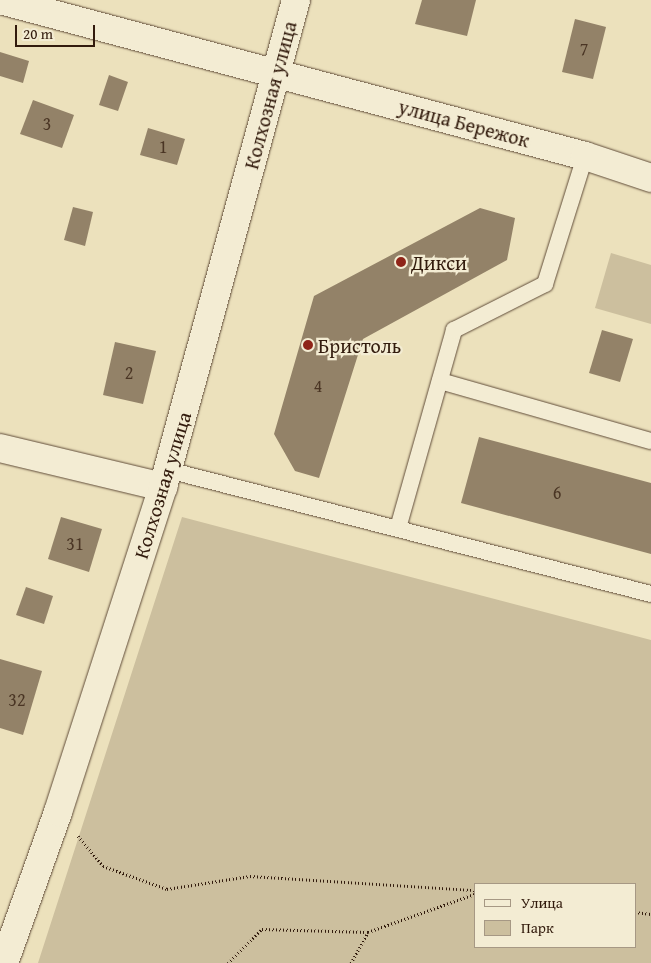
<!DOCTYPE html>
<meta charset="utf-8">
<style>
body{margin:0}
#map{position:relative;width:651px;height:963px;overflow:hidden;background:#ece1bc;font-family:"Gentium Book Plus",serif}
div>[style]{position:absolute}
.green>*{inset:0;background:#ccbf9e}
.building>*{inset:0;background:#938268}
.path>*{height:3px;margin-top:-1.5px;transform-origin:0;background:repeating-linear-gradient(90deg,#321b0d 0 1px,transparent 0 3.5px)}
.roads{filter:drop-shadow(0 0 1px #604c39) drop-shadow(0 0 1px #604c39)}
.service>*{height:16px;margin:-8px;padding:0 8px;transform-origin:8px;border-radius:8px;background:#f3ecd3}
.minor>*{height:28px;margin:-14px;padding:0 14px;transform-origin:14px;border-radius:14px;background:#f3ecd3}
.tertiary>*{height:28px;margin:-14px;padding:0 14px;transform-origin:14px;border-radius:14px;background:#f3ecd3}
.dots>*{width:14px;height:14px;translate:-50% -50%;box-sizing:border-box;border:2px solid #f3ecd3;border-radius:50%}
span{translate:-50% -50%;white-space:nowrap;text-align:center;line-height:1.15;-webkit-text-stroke:4.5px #f3ecd3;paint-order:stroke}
.number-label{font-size:18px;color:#4a3524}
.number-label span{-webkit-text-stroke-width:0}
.street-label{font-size:20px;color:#321b0d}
.poi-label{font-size:20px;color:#321b0d}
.left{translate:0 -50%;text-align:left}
.legend{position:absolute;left:474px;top:883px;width:162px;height:65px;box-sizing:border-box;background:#f3ecd3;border:1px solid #a69884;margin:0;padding:6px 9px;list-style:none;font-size:15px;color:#321b0d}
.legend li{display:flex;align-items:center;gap:10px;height:25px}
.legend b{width:25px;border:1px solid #a69884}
.scale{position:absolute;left:15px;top:25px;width:80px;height:22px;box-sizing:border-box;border:2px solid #321b0d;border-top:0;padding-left:6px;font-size:15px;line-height:18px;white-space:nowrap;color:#321b0d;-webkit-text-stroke:4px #f3ecd3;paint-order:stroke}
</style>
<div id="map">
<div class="green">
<i style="clip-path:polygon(611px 253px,651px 265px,651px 324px,595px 308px)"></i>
<i style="clip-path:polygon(evenodd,182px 517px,651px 640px,651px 963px,38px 963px,182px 517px,635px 884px,635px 947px,475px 947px,475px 884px,635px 884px)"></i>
</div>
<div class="building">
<i style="clip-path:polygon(422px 0,476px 0,467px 36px,415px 24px)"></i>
<i style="clip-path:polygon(575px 19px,606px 27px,593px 79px,562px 72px)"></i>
<i style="clip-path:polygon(0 52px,29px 61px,23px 83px,0 76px)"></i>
<i style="clip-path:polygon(109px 75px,128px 82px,118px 111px,99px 105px)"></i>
<i style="clip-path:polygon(33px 100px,74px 115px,62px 148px,20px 134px)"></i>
<i style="clip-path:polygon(148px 128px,185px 139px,177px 165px,140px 155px)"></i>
<i style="clip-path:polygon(73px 207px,93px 212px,85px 246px,64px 240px)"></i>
<i style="clip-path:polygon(480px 208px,515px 218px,507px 260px,363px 339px,319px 478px,295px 471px,274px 434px,314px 296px)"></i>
<i style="clip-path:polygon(602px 330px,633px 339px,620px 382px,589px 373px)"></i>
<i style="clip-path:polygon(115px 342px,156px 351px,143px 404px,103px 395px)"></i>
<i style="clip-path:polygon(479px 437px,651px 483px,651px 554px,461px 503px)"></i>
<i style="clip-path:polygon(61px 517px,102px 529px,89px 572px,48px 559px)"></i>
<i style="clip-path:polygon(26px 587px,53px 596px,44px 624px,16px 615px)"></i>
<i style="clip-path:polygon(0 659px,42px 671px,23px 735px,0 728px)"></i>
</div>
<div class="path">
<i style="left:78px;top:836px;width:39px;rotate:50deg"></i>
<i style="left:103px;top:866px;width:68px;rotate:19.8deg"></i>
<i style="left:167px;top:889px;width:84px;rotate:-8.9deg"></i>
<i style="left:250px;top:876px;width:225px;rotate:3.6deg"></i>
<i style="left:635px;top:912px;width:16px;rotate:7deg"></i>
<i style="left:228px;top:963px;width:48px;rotate:-45deg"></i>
<i style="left:262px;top:929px;width:106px;rotate:1.6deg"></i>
<i style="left:368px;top:932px;width:114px;rotate:-19.6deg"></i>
<i style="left:351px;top:963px;width:35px;rotate:-61deg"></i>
</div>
<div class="roads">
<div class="service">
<i style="left:440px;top:381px;width:219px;rotate:15.9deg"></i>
<i style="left:168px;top:470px;width:499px;rotate:14.4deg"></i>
<i style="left:398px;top:528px;width:206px;rotate:-74.2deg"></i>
<i style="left:454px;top:330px;width:102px;rotate:-26.8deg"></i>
<i style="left:545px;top:284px;width:134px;rotate:-72.6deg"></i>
</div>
<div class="minor">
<i style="left:0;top:0;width:605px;rotate:14.93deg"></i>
<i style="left:585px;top:156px;width:70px;rotate:18.4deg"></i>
<i style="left:0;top:448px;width:168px;rotate:13.5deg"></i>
</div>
<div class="tertiary">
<i style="left:4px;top:963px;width:160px;rotate:-70.3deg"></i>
<i style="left:58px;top:812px;width:342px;rotate:-72.1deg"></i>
<i style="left:163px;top:487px;width:505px;rotate:-74.72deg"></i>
</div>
</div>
<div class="dots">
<i style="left:401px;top:262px;background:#8f2418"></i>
<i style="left:308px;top:345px;background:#8f2418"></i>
</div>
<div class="number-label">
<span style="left:584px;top:49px">7</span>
<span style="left:47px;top:124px">3</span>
<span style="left:163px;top:147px">1</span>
<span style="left:129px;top:373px">2</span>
<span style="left:318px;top:386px">4</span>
<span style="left:557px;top:493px">6</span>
<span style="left:75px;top:544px">31</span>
<span style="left:17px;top:700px">32</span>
</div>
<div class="street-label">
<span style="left:270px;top:95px;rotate:-75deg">Колхозная улица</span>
<span style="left:464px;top:123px;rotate:15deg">улица Бережок</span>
<span style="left:162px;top:485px;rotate:-73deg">Колхозная улица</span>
</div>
<div class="poi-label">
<span class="left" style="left:411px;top:262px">Дикси</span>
<span class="left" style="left:318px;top:345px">Бристоль</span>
</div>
<ul class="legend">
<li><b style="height:6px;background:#f3ecd3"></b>Улица</li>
<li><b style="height:14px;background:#ccbf9e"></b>Парк</li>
</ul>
<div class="scale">20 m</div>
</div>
